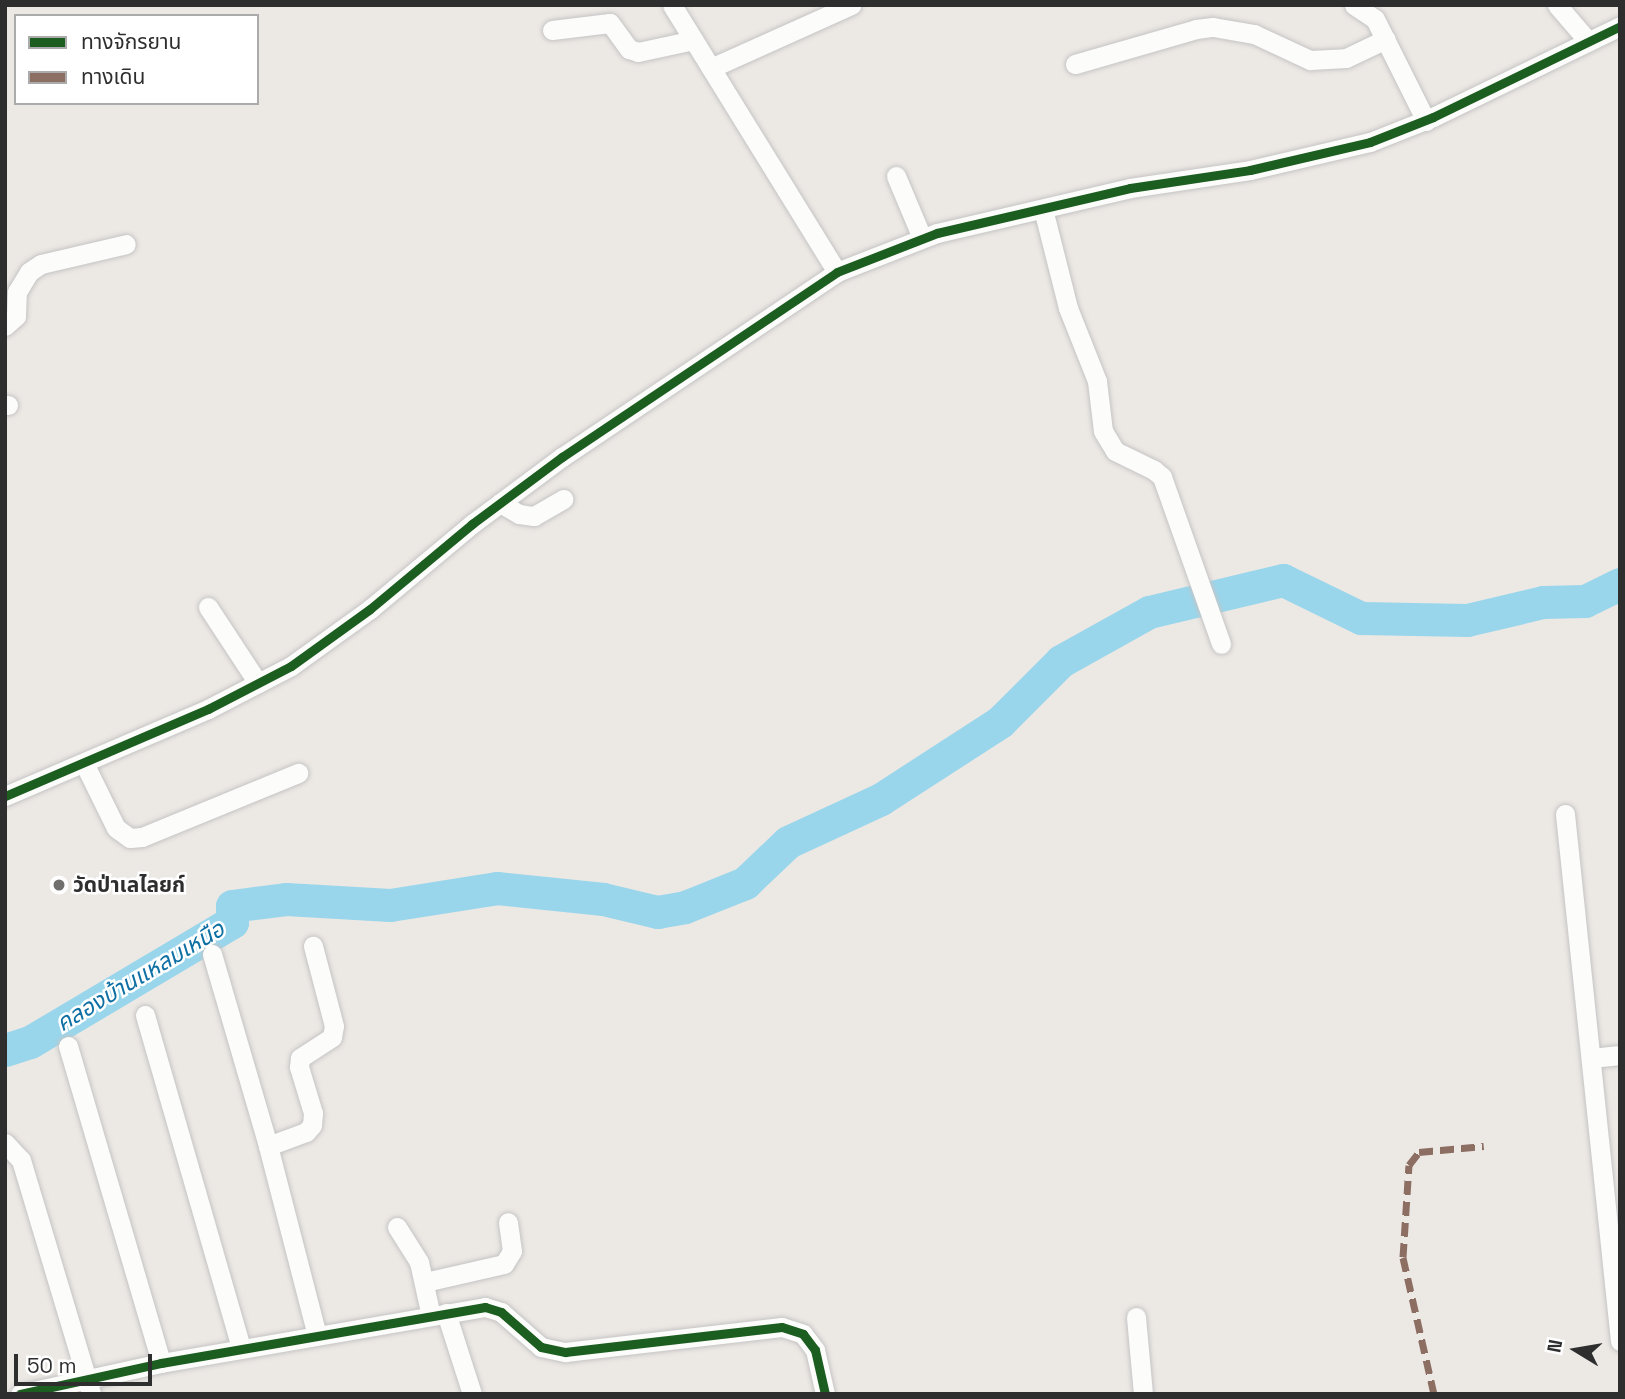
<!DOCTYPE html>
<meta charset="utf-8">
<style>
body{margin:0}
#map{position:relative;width:1625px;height:1399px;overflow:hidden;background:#ece8e4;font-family:"Space Grotesk","Noto Sans Thai",sans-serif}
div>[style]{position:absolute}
.river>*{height:33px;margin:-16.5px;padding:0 16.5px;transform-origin:16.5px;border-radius:16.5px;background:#99d6ec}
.roads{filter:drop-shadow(0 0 2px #c5c4c5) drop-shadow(0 0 2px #c5c4c5)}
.minor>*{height:19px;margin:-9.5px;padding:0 9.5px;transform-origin:9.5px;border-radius:9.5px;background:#fcfcfb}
.quiet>*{height:7px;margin-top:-3.5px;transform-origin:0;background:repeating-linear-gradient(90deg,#8d6e63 0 14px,transparent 0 21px)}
.cycleway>*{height:9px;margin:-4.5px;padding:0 4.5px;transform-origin:4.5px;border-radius:4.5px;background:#1b5e20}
.dots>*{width:19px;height:19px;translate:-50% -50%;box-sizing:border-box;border:4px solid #fff;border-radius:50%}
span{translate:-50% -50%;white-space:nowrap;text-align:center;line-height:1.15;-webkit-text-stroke:5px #fff;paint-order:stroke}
.poi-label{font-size:21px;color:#2e2e2e;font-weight:700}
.left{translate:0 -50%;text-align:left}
.water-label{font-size:23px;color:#0d6fa3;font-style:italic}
.frame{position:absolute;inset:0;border:7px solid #2e2e2e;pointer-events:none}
.legend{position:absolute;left:14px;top:14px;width:245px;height:91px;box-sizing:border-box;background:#fff;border:2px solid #ababab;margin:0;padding:9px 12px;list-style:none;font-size:21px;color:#2e2e2e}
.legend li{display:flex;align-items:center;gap:14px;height:35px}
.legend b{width:35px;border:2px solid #ababab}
.north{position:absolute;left:1541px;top:1315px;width:70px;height:70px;-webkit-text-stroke:5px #fff;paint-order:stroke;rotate:281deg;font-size:19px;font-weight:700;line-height:28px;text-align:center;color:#2e2e2e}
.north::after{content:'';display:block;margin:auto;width:24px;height:32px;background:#2e2e2e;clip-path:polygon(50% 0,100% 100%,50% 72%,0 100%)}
.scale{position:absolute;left:14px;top:1354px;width:138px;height:32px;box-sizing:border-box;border:4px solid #2e2e2e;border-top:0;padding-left:9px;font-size:21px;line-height:24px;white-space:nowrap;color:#2e2e2e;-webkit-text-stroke:5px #fff;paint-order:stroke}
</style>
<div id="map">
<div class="river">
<i style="left:5px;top:1050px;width:26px;rotate:-18deg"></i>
<i style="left:30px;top:1042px;width:235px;rotate:-30.7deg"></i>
<i style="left:232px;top:922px;width:16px;rotate:-90deg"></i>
<i style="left:232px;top:906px;width:54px;rotate:-7.4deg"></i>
<i style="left:286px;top:899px;width:104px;rotate:3.3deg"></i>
<i style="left:390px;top:905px;width:108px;rotate:-9deg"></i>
<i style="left:497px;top:888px;width:107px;rotate:5.9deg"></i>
<i style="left:603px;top:899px;width:56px;rotate:13.5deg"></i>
<i style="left:657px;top:912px;width:28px;rotate:-10deg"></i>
<i style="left:685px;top:907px;width:65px;rotate:-21.8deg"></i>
<i style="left:745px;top:883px;width:59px;rotate:-43.6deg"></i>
<i style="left:788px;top:842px;width:102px;rotate:-24.8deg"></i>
<i style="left:881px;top:799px;width:142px;rotate:-32.9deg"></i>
<i style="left:1000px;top:722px;width:86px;rotate:-45deg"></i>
<i style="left:1061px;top:661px;width:101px;rotate:-29.1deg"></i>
<i style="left:1149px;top:612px;width:138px;rotate:-13.4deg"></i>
<i style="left:1283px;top:580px;width:87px;rotate:26deg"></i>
<i style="left:1361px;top:618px;width:106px;rotate:1.1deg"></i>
<i style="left:1467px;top:620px;width:78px;rotate:-13.3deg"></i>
<i style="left:1543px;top:602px;width:42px;rotate:-1.4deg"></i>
<i style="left:1585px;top:601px;width:39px;rotate:-26deg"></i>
</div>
<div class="roads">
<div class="minor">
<i style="left:672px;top:5px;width:314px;rotate:58.3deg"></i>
<i style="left:1354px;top:5px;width:25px;rotate:34deg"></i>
<i style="left:1375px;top:19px;width:114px;rotate:63.4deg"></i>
<i style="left:1557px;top:5px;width:48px;rotate:49.3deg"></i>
<i style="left:552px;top:30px;width:58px;rotate:-6.9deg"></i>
<i style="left:610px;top:23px;width:32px;rotate:54deg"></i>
<i style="left:629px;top:49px;width:9px;rotate:18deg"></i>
<i style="left:638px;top:52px;width:57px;rotate:-12.1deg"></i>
<i style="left:1075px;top:64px;width:126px;rotate:-16.1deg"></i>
<i style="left:1196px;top:29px;width:17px;rotate:-7deg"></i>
<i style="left:1213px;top:27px;width:42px;rotate:9.7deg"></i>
<i style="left:1254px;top:34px;width:62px;rotate:24.9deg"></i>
<i style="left:1310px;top:60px;width:36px;rotate:-3deg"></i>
<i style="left:1346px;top:58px;width:44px;rotate:-25.4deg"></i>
<i style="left:711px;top:68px;width:154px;rotate:-24.2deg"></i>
<i style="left:896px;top:176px;width:67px;rotate:67.2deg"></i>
<i style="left:1043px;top:209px;width:102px;rotate:75.8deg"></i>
<i style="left:1068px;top:308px;width:79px;rotate:68.3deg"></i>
<i style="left:1097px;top:381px;width:50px;rotate:83.2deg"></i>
<i style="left:1103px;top:431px;width:23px;rotate:59deg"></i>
<i style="left:1115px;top:451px;width:43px;rotate:26deg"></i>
<i style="left:1154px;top:470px;width:11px;rotate:41deg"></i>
<i style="left:1162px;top:477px;width:177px;rotate:70.5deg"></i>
<i style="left:5px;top:326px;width:15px;rotate:-42deg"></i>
<i style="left:16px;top:316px;width:24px;rotate:-88deg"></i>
<i style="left:17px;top:292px;width:23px;rotate:-59deg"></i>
<i style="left:29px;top:272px;width:14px;rotate:-34deg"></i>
<i style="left:41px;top:264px;width:87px;rotate:-13.2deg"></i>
<i style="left:5px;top:405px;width:3px"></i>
<i style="left:500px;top:503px;width:22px;rotate:30deg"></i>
<i style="left:519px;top:514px;width:15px;rotate:8deg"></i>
<i style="left:534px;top:516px;width:34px;rotate:-30deg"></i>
<i style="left:208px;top:607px;width:91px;rotate:56.7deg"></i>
<i style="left:84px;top:763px;width:72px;rotate:63.8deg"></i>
<i style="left:116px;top:828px;width:17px;rotate:36deg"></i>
<i style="left:130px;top:838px;width:12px;rotate:-5deg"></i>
<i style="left:142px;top:837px;width:169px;rotate:-22.3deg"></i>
<i style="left:5px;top:796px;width:221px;rotate:-23.2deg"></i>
<i style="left:208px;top:709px;width:93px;rotate:-27.4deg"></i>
<i style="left:291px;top:666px;width:97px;rotate:-35.8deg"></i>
<i style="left:370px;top:609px;width:133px;rotate:-39.8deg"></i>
<i style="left:472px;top:524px;width:112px;rotate:-36.7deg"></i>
<i style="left:562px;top:457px;width:331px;rotate:-33.9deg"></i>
<i style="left:837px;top:272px;width:107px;rotate:-21.3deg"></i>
<i style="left:937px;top:233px;width:198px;rotate:-13.1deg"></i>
<i style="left:1130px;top:188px;width:121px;rotate:-8.5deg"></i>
<i style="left:1250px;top:170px;width:123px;rotate:-13.1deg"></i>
<i style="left:1370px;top:142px;width:68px;rotate:-21.6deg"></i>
<i style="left:1433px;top:117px;width:208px;rotate:-25.9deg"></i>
<i style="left:1565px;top:814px;width:530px;rotate:84.04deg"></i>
<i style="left:212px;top:954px;width:200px;rotate:73.7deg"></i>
<i style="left:268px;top:1146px;width:195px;rotate:75.5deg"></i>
<i style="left:145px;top:1015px;width:347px;rotate:73.9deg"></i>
<i style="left:68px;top:1046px;width:330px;rotate:73.6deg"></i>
<i style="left:1591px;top:1058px;width:29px;rotate:-6deg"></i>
<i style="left:5px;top:1143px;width:23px;rotate:47deg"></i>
<i style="left:21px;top:1160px;width:244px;rotate:73.3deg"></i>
<i style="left:268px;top:1146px;width:40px;rotate:-20.2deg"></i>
<i style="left:306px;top:1132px;width:9px;rotate:-49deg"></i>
<i style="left:312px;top:1125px;width:12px;rotate:-85deg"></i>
<i style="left:313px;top:1113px;width:48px;rotate:-106.9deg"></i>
<i style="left:299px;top:1067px;width:9px;rotate:-84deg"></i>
<i style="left:300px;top:1058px;width:38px;rotate:-33deg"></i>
<i style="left:332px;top:1037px;width:11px;rotate:-80deg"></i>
<i style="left:334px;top:1026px;width:83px;rotate:-104.7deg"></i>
<i style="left:397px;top:1227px;width:41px;rotate:57.8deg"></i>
<i style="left:419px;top:1262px;width:55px;rotate:77.5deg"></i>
<i style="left:425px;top:1282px;width:81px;rotate:-12.8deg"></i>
<i style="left:504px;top:1264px;width:15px;rotate:-58deg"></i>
<i style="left:512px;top:1251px;width:29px;rotate:-98deg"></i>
<i style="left:446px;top:1313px;width:85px;rotate:72.2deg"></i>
<i style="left:1136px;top:1317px;width:77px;rotate:84.8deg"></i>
<i style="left:20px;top:1394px;width:144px;rotate:-12.4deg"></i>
<i style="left:161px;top:1363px;width:329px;rotate:-9.8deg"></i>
<i style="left:485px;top:1307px;width:17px;rotate:17deg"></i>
<i style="left:501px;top:1312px;width:53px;rotate:41.2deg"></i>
<i style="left:541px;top:1347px;width:25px;rotate:12deg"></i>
<i style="left:565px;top:1352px;width:218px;rotate:-6.6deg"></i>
<i style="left:782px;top:1327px;width:22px;rotate:18deg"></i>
<i style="left:803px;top:1334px;width:20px;rotate:53deg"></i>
<i style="left:815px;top:1350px;width:45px;rotate:77.2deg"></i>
</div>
</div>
<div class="quiet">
<i style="left:1434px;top:1394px;width:140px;rotate:-102.8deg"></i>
<i style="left:1403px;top:1257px;width:92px;rotate:-86.3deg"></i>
<i style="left:1409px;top:1165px;width:16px;rotate:-52deg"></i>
<i style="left:1419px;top:1152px;width:65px;rotate:-5.3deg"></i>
</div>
<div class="cycleway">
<i style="left:5px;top:796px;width:221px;rotate:-23.2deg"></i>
<i style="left:208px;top:709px;width:93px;rotate:-27.4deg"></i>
<i style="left:291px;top:666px;width:97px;rotate:-35.8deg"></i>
<i style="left:370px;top:609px;width:133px;rotate:-39.8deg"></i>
<i style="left:472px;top:524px;width:112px;rotate:-36.7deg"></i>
<i style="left:562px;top:457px;width:331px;rotate:-33.9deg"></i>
<i style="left:837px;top:272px;width:107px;rotate:-21.3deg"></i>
<i style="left:937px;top:233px;width:198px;rotate:-13.1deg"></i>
<i style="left:1130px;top:188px;width:121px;rotate:-8.5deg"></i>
<i style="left:1250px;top:170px;width:123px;rotate:-13.1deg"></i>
<i style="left:1370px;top:142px;width:68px;rotate:-21.6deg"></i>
<i style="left:1433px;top:117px;width:208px;rotate:-25.9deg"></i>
<i style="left:20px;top:1394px;width:144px;rotate:-12.4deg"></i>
<i style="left:161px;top:1363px;width:329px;rotate:-9.8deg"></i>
<i style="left:485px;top:1307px;width:17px;rotate:17deg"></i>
<i style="left:501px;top:1312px;width:53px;rotate:41.2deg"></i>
<i style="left:541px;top:1347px;width:25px;rotate:12deg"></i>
<i style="left:565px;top:1352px;width:218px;rotate:-6.6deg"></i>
<i style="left:782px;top:1327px;width:22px;rotate:18deg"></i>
<i style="left:803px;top:1334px;width:20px;rotate:53deg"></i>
<i style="left:815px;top:1350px;width:45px;rotate:77.2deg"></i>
</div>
<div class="dots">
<i style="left:59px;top:885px;background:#706f6e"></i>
</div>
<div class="poi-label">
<span class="left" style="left:73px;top:885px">วัดป่าเลไลยก์</span>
</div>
<div class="water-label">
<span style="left:140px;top:976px;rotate:-31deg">คลองบ้านแหลมเหนือ</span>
</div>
<div class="frame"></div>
<ul class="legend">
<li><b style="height:9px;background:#1b5e20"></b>ทางจักรยาน</li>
<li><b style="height:9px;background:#8d6e63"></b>ทางเดิน</li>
</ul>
<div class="north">N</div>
<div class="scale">50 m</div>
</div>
